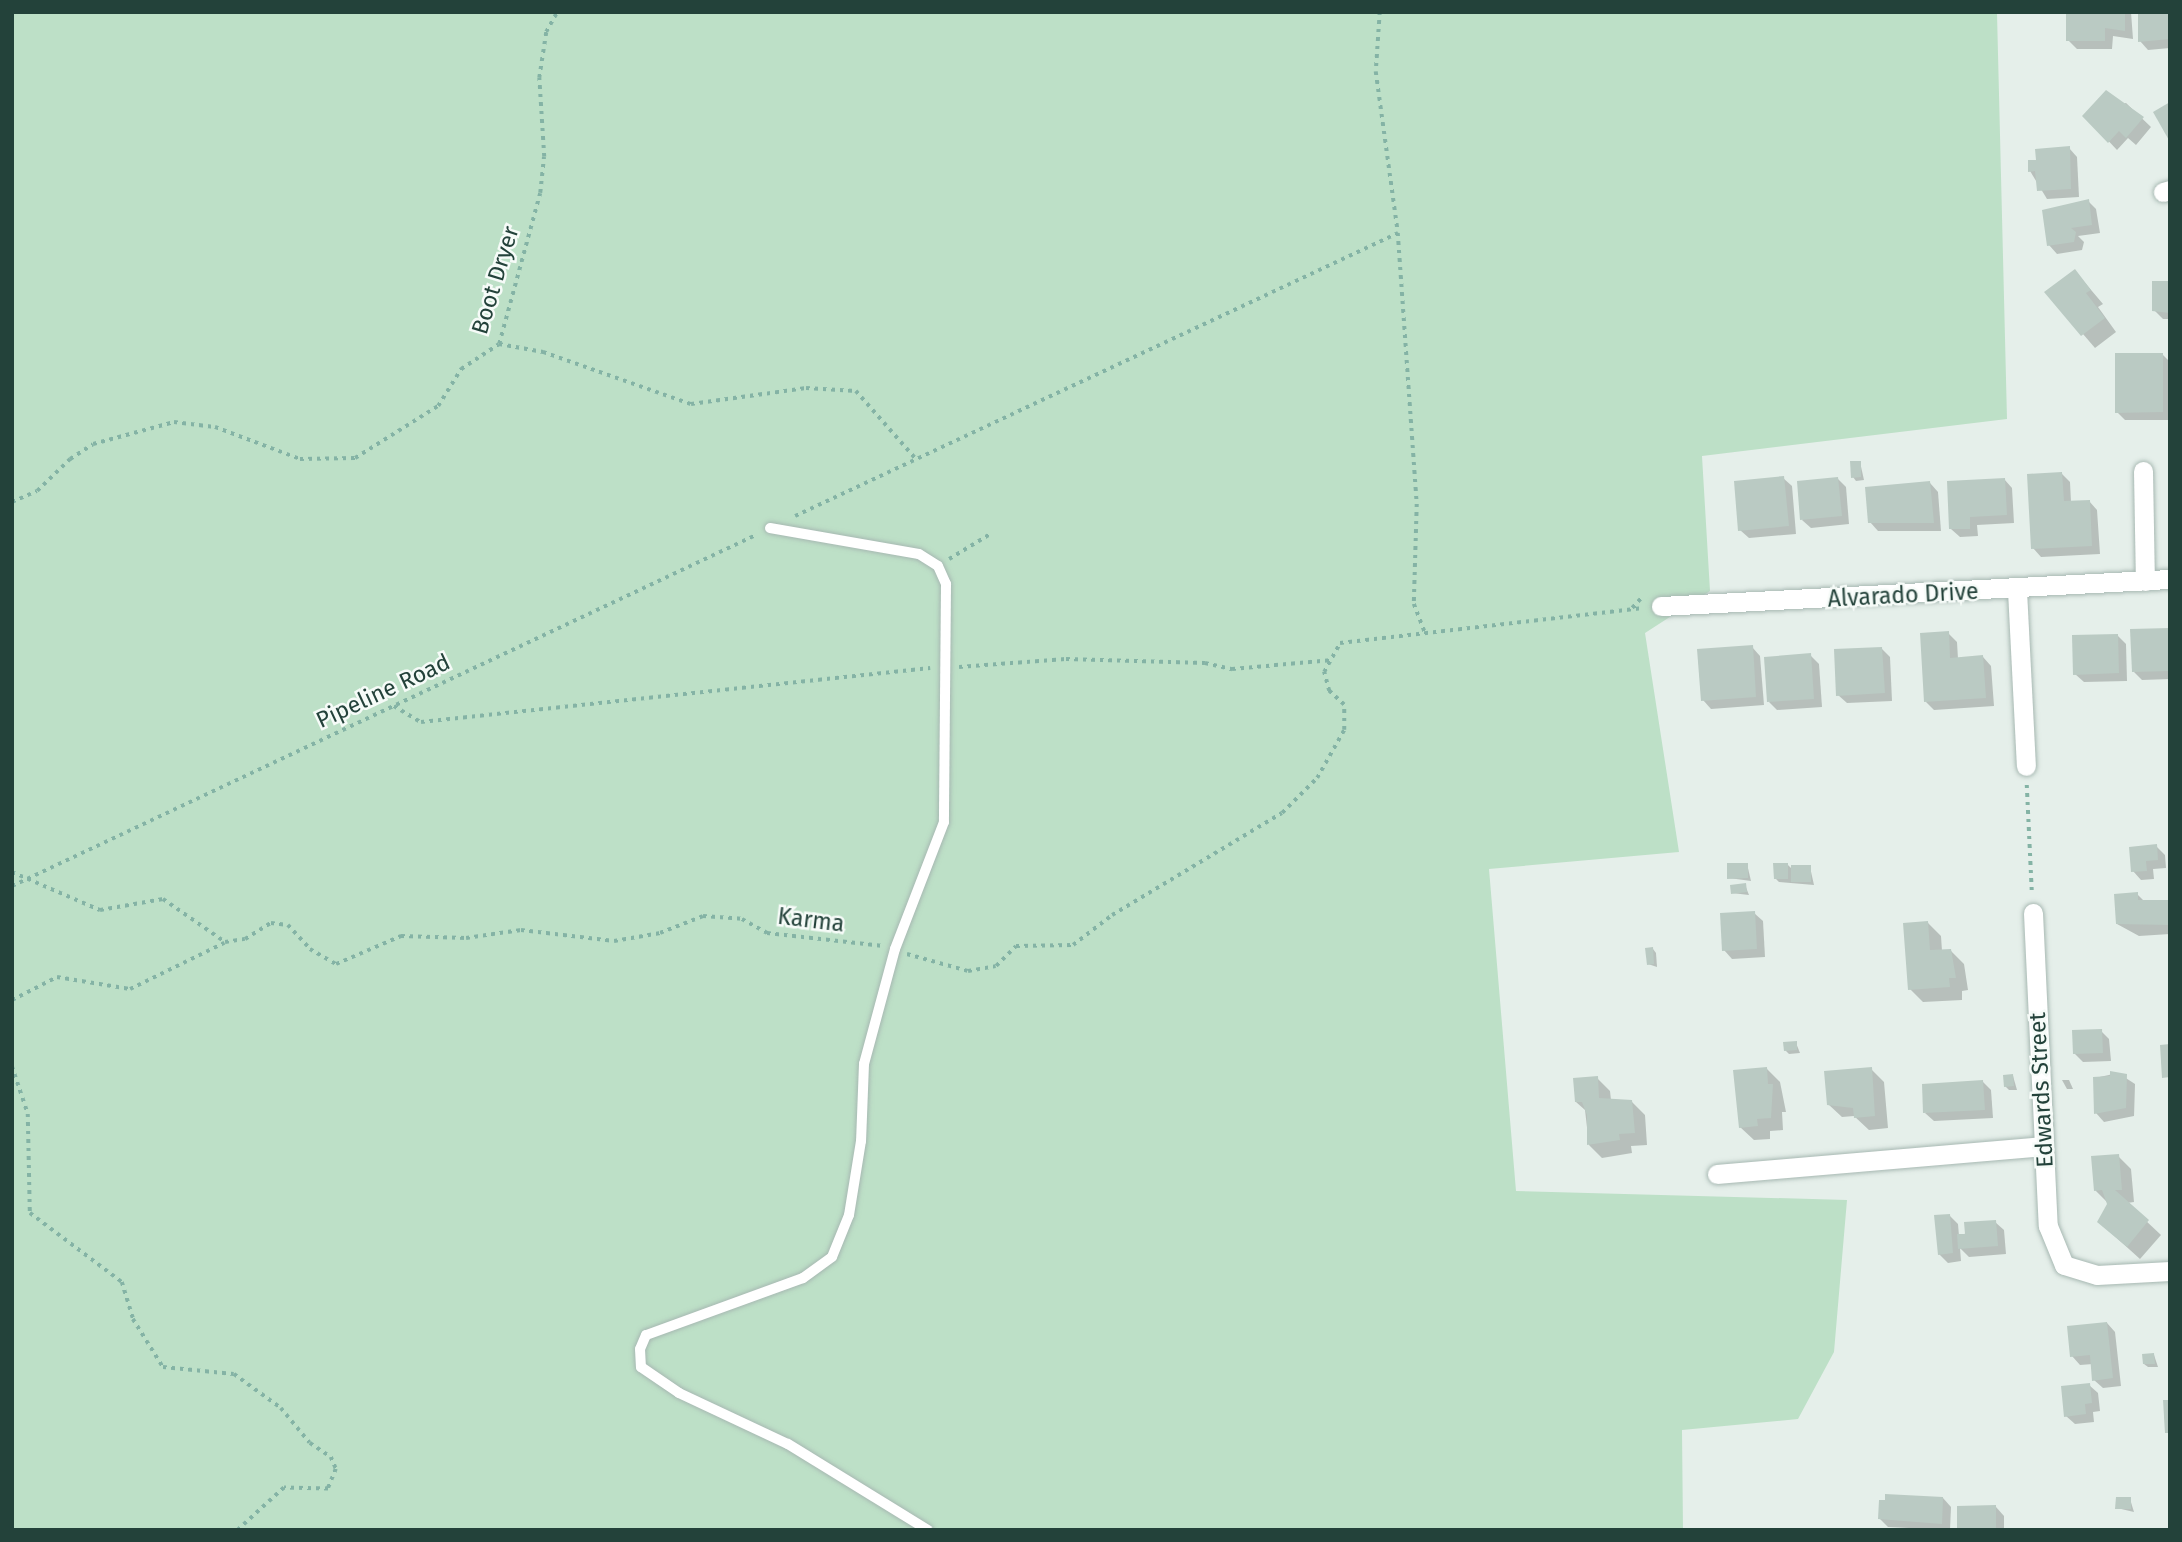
<!DOCTYPE html>
<style>
body{margin:0}
#map{position:relative;width:2182px;height:1542px;overflow:hidden;background:#e5efea;font-family:"Fira Sans",sans-serif}
div>[style]{position:absolute}
.green>*{inset:0;background:#bde0c7}
.shadow>*{inset:0;background:#0003}
.building>*{inset:0;background:#bacac3}
.path>*{height:3.5px;margin-top:-1.75px;transform-origin:0;background:repeating-linear-gradient(90deg,#84b3a5 0 3.5px,transparent 0 8.5px)}
.roads{filter:drop-shadow(0 0 2px #a7b8b2) drop-shadow(0 0 2px #a7b8b2)}
.service>*{height:10px;margin:-5px;padding:0 5px;transform-origin:5px;border-radius:5px;background:#fff}
.minor>*{height:19px;margin:-9.5px;padding:0 9.5px;transform-origin:9.5px;border-radius:9.5px;background:#fff}
span{translate:-50% -50%;white-space:nowrap;text-align:center;line-height:1.15;-webkit-text-stroke:5px #f6fbf8;paint-order:stroke}
.street-label{font-size:23px;color:#23423a}
.frame{position:absolute;inset:0;border:14px solid #23423a;pointer-events:none}
</style>
<div id="map">
<div class="green">
<i style="clip-path:polygon(12px 12px,1997px 13px,2007px 419px,1702px 456px,1710px 591px,1645px 633px,1679px 852px,1489px 869px,1516px 1191px,1847px 1200px,1834px 1352px,1798px 1419px,1682px 1430px,1683px 1530px,12px 1530px)"></i>
</div>
<div class="shadow">
<i style="clip-path:polygon(2068px 12px,2131px 12px,2133px 39px,2113px 36px,2112px 49px,2077px 49px,2068px 40px)"></i>
<i style="clip-path:polygon(2170px 12px,2170px 48px,2148px 50px,2140px 41px)"></i>
<i style="clip-path:polygon(2126px 103px,2151px 127px,2136px 145px,2128px 138px,2117px 150px,2085px 116px)"></i>
<i style="clip-path:polygon(2069px 148px,2077px 157px,2079px 197px,2047px 199px,2030px 171px,2038px 161px)"></i>
<i style="clip-path:polygon(2088px 201px,2096px 209px,2100px 233px,2078px 236px,2084px 242px,2082px 250px,2057px 254px,2049px 245px)"></i>
<i style="clip-path:polygon(2075px 271px,2103px 304px,2098px 307px,2116px 332px,2095px 348px,2047px 292px)"></i>
<i style="clip-path:polygon(2170px 285px,2170px 319px,2163px 319px,2154px 310px)"></i>
<i style="clip-path:polygon(2163px 355px,2170px 362px,2170px 420px,2125px 420px,2117px 412px)"></i>
<i style="clip-path:polygon(1860px 462px,1864px 480px,1856px 481px,1853px 477px)"></i>
<i style="clip-path:polygon(2062px 474px,2070px 482px,2071px 502px,2089px 501px,2097px 510px,2100px 554px,2041px 557px,2033px 548px)"></i>
<i style="clip-path:polygon(1783px 478px,1792px 486px,1796px 534px,1749px 538px,1740px 530px)"></i>
<i style="clip-path:polygon(1838px 479px,1846px 487px,1849px 524px,1811px 528px,1802px 520px)"></i>
<i style="clip-path:polygon(2004px 479px,2012px 488px,2014px 523px,1977px 525px,1978px 536px,1960px 537px,1951px 529px)"></i>
<i style="clip-path:polygon(1930px 483px,1938px 492px,1941px 531px,1878px 531px,1870px 522px)"></i>
<i style="clip-path:polygon(2170px 630px,2170px 679px,2142px 680px,2134px 672px)"></i>
<i style="clip-path:polygon(1948px 633px,1957px 642px,1958px 659px,1983px 657px,1991px 666px,1994px 706px,1934px 710px,1926px 702px)"></i>
<i style="clip-path:polygon(2117px 635px,2126px 644px,2127px 681px,2084px 682px,2075px 674px)"></i>
<i style="clip-path:polygon(1752px 647px,1760px 656px,1764px 705px,1711px 709px,1703px 700px)"></i>
<i style="clip-path:polygon(1881px 648px,1890px 657px,1892px 701px,1847px 703px,1838px 695px)"></i>
<i style="clip-path:polygon(1810px 655px,1819px 664px,1822px 707px,1777px 710px,1769px 702px)"></i>
<i style="clip-path:polygon(2156px 846px,2165px 855px,2166px 868px,2153px 869px,2154px 879px,2141px 880px,2133px 871px)"></i>
<i style="clip-path:polygon(1747px 864px,1751px 881px,1729px 878px)"></i>
<i style="clip-path:polygon(1787px 864px,1793px 870px,1810px 867px,1814px 885px,1779px 882px,1776px 879px)"></i>
<i style="clip-path:polygon(1745px 885px,1749px 895px,1732px 893px)"></i>
<i style="clip-path:polygon(2137px 894px,2145px 902px,2170px 901px,2170px 934px,2139px 936px,2117px 924px)"></i>
<i style="clip-path:polygon(1754px 913px,1763px 921px,1765px 957px,1732px 959px,1724px 950px)"></i>
<i style="clip-path:polygon(1928px 923px,1941px 936px,1942px 951px,1951px 951px,1964px 964px,1968px 990px,1962px 991px,1962px 1000px,1923px 1002px,1910px 989px)"></i>
<i style="clip-path:polygon(1653px 949px,1656px 953px,1657px 967px,1648px 964px)"></i>
<i style="clip-path:polygon(2101px 1031px,2109px 1039px,2111px 1061px,2083px 1062px,2074px 1053px)"></i>
<i style="clip-path:polygon(1796px 1043px,1800px 1053px,1789px 1054px,1785px 1050px)"></i>
<i style="clip-path:polygon(1767px 1069px,1780px 1082px,1786px 1112px,1782px 1112px,1783px 1130px,1770px 1131px,1770px 1139px,1754px 1140px,1740px 1127px)"></i>
<i style="clip-path:polygon(1871px 1069px,1884px 1082px,1888px 1128px,1869px 1130px,1854px 1116px,1842px 1117px,1828px 1104px)"></i>
<i style="clip-path:polygon(2118px 1073px,2135px 1084px,2134px 1116px,2104px 1122px,2096px 1113px,2095px 1078px)"></i>
<i style="clip-path:polygon(2013px 1076px,2017px 1090px,2009px 1090px,2005px 1086px)"></i>
<i style="clip-path:polygon(1597px 1078px,1610px 1091px,1611px 1100px,1632px 1102px,1645px 1115px,1647px 1145px,1631px 1146px,1632px 1153px,1602px 1158px,1589px 1145px,1585px 1110px,1576px 1102px)"></i>
<i style="clip-path:polygon(2062px 1080px,2069px 1080px,2073px 1089px,2067px 1089px)"></i>
<i style="clip-path:polygon(1983px 1082px,1991px 1090px,1993px 1118px,1934px 1121px,1925px 1113px)"></i>
<i style="clip-path:polygon(2118px 1156px,2131px 1169px,2134px 1202px,2127px 1203px,2161px 1235px,2140px 1259px,2099px 1222px,2109px 1204px,2095px 1190px)"></i>
<i style="clip-path:polygon(1949px 1215px,1958px 1224px,1959px 1236px,1995px 1222px,2004px 1230px,2006px 1254px,1969px 1257px,1960px 1248px,1961px 1261px,1948px 1263px,1939px 1254px)"></i>
<i style="clip-path:polygon(2107px 1323px,2115px 1332px,2121px 1386px,2103px 1388px,2094px 1380px,2093px 1364px,2080px 1365px,2072px 1356px)"></i>
<i style="clip-path:polygon(2154px 1355px,2158px 1367px,2148px 1367px,2144px 1364px)"></i>
<i style="clip-path:polygon(2089px 1385px,2098px 1393px,2100px 1411px,2093px 1412px,2094px 1422px,2075px 1424px,2066px 1416px)"></i>
<i style="clip-path:polygon(1943px 1498px,1951px 1507px,1950px 1530px,1888px 1527px,1879px 1518px)"></i>
<i style="clip-path:polygon(2130px 1499px,2134px 1512px,2117px 1508px)"></i>
<i style="clip-path:polygon(1996px 1507px,2004px 1516px,2004px 1530px,1958px 1530px)"></i>
</div>
<div class="building">
<i style="clip-path:polygon(2066px 12px,2125px 12px,2125px 31px,2105px 28px,2105px 41px,2066px 41px)"></i>
<i style="clip-path:polygon(2138px 12px,2170px 12px,2170px 39px,2138px 42px)"></i>
<i style="clip-path:polygon(2106px 90px,2144px 117px,2126px 138px,2119px 131px,2108px 143px,2082px 116px)"></i>
<i style="clip-path:polygon(2170px 102px,2170px 142px,2153px 112px)"></i>
<i style="clip-path:polygon(2070px 146px,2071px 189px,2037px 191px,2035px 171px,2028px 172px,2028px 160px,2036px 160px,2035px 149px)"></i>
<i style="clip-path:polygon(2089px 199px,2092px 225px,2071px 228px,2076px 232px,2074px 242px,2047px 246px,2042px 210px)"></i>
<i style="clip-path:polygon(2075px 269px,2091px 290px,2086px 293px,2105px 318px,2081px 336px,2044px 292px)"></i>
<i style="clip-path:polygon(2152px 281px,2170px 281px,2170px 313px,2152px 311px)"></i>
<i style="clip-path:polygon(2115px 353px,2163px 353px,2163px 412px,2115px 413px)"></i>
<i style="clip-path:polygon(1850px 461px,1861px 461px,1861px 477px,1851px 478px)"></i>
<i style="clip-path:polygon(2062px 472px,2064px 501px,2090px 500px,2092px 546px,2031px 549px,2027px 474px)"></i>
<i style="clip-path:polygon(1784px 476px,1789px 526px,1738px 531px,1734px 481px)"></i>
<i style="clip-path:polygon(1838px 477px,1842px 516px,1800px 520px,1797px 481px)"></i>
<i style="clip-path:polygon(2005px 478px,2007px 515px,1970px 517px,1970px 529px,1949px 529px,1947px 481px)"></i>
<i style="clip-path:polygon(1930px 481px,1934px 523px,1868px 523px,1865px 487px)"></i>
<i style="clip-path:polygon(2170px 628px,2170px 671px,2132px 672px,2130px 629px)"></i>
<i style="clip-path:polygon(1949px 631px,1950px 658px,1983px 655px,1986px 698px,1924px 702px,1920px 633px)"></i>
<i style="clip-path:polygon(2118px 634px,2119px 673px,2073px 675px,2072px 635px)"></i>
<i style="clip-path:polygon(1753px 645px,1756px 697px,1701px 701px,1697px 649px)"></i>
<i style="clip-path:polygon(1882px 647px,1885px 693px,1836px 696px,1834px 649px)"></i>
<i style="clip-path:polygon(1811px 653px,1814px 699px,1767px 702px,1764px 657px)"></i>
<i style="clip-path:polygon(2157px 844px,2158px 860px,2146px 861px,2147px 871px,2131px 872px,2129px 847px)"></i>
<i style="clip-path:polygon(1727px 863px,1748px 863px,1748px 878px,1727px 879px)"></i>
<i style="clip-path:polygon(1773px 863px,1788px 863px,1788px 879px,1774px 879px)"></i>
<i style="clip-path:polygon(1791px 865px,1811px 865px,1811px 882px,1791px 882px)"></i>
<i style="clip-path:polygon(1746px 883px,1747px 892px,1731px 894px,1730px 885px)"></i>
<i style="clip-path:polygon(2138px 892px,2138px 900px,2170px 900px,2170px 925px,2116px 924px,2114px 894px)"></i>
<i style="clip-path:polygon(1755px 911px,1757px 949px,1722px 951px,1720px 913px)"></i>
<i style="clip-path:polygon(1928px 921px,1930px 950px,1951px 949px,1956px 978px,1949px 978px,1950px 987px,1908px 990px,1903px 923px)"></i>
<i style="clip-path:polygon(1653px 947px,1654px 964px,1647px 965px,1645px 948px)"></i>
<i style="clip-path:polygon(2102px 1029px,2103px 1053px,2073px 1054px,2072px 1030px)"></i>
<i style="clip-path:polygon(1797px 1041px,1797px 1050px,1784px 1051px,1783px 1042px)"></i>
<i style="clip-path:polygon(2170px 1044px,2170px 1077px,2162px 1078px,2160px 1045px)"></i>
<i style="clip-path:polygon(1767px 1067px,1768px 1084px,1773px 1084px,1771px 1118px,1757px 1119px,1758px 1126px,1739px 1128px,1733px 1070px)"></i>
<i style="clip-path:polygon(1872px 1067px,1875px 1116px,1854px 1118px,1853px 1108px,1827px 1105px,1824px 1071px)"></i>
<i style="clip-path:polygon(2110px 1071px,2127px 1074px,2126px 1108px,2094px 1114px,2093px 1077px,2110px 1076px)"></i>
<i style="clip-path:polygon(2013px 1074px,2014px 1086px,2004px 1087px,2003px 1075px)"></i>
<i style="clip-path:polygon(1598px 1076px,1599px 1098px,1632px 1100px,1635px 1133px,1619px 1134px,1620px 1140px,1587px 1145px,1587px 1115px,1582px 1102px,1575px 1102px,1573px 1078px)"></i>
<i style="clip-path:polygon(1983px 1080px,1985px 1110px,1923px 1113px,1922px 1084px)"></i>
<i style="clip-path:polygon(2119px 1154px,2122px 1190px,2115px 1190px,2149px 1220px,2127px 1247px,2097px 1222px,2107px 1204px,2102px 1190px,2094px 1191px,2091px 1156px)"></i>
<i style="clip-path:polygon(1950px 1214px,1953px 1253px,1938px 1255px,1934px 1215px)"></i>
<i style="clip-path:polygon(1996px 1220px,1998px 1246px,1958px 1249px,1957px 1234px,1965px 1234px,1964px 1222px)"></i>
<i style="clip-path:polygon(2107px 1322px,2113px 1378px,2092px 1381px,2090px 1355px,2070px 1357px,2067px 1326px)"></i>
<i style="clip-path:polygon(2154px 1353px,2155px 1364px,2143px 1364px,2142px 1354px)"></i>
<i style="clip-path:polygon(2090px 1383px,2092px 1403px,2085px 1404px,2086px 1414px,2064px 1417px,2061px 1386px)"></i>
<i style="clip-path:polygon(2163px 1400px,2170px 1400px,2170px 1433px,2165px 1433px)"></i>
<i style="clip-path:polygon(1885px 1494px,1943px 1497px,1942px 1524px,1878px 1519px,1879px 1500px,1885px 1500px)"></i>
<i style="clip-path:polygon(2116px 1497px,2131px 1497px,2131px 1509px,2115px 1509px)"></i>
<i style="clip-path:polygon(1996px 1505px,1996px 1530px,1957px 1530px,1957px 1506px)"></i>
</div>
<div class="path">
<i style="left:1380px;top:12px;width:60px;rotate:93.8deg"></i>
<i style="left:1376px;top:72px;width:162px;rotate:82.2deg"></i>
<i style="left:1398px;top:233px;width:272px;rotate:86deg"></i>
<i style="left:1417px;top:504px;width:100px;rotate:91.7deg"></i>
<i style="left:1414px;top:604px;width:33px;rotate:69deg"></i>
<i style="left:499px;top:344px;width:45px;rotate:10.3deg"></i>
<i style="left:543px;top:352px;width:157px;rotate:19.4deg"></i>
<i style="left:691px;top:404px;width:116px;rotate:-7.9deg"></i>
<i style="left:806px;top:388px;width:50px;rotate:3.4deg"></i>
<i style="left:856px;top:391px;width:91px;rotate:48.6deg"></i>
<i style="left:12px;top:502px;width:27px;rotate:-24deg"></i>
<i style="left:37px;top:491px;width:46px;rotate:-44.1deg"></i>
<i style="left:70px;top:459px;width:27px;rotate:-33deg"></i>
<i style="left:93px;top:444px;width:84px;rotate:-15.2deg"></i>
<i style="left:174px;top:422px;width:41px;rotate:7deg"></i>
<i style="left:215px;top:427px;width:91px;rotate:20.6deg"></i>
<i style="left:300px;top:459px;width:55px;rotate:-1deg"></i>
<i style="left:355px;top:458px;width:98px;rotate:-32.1deg"></i>
<i style="left:438px;top:406px;width:44px;rotate:-58.1deg"></i>
<i style="left:461px;top:369px;width:45px;rotate:-33.3deg"></i>
<i style="left:499px;top:344px;width:156px;rotate:-74.8deg"></i>
<i style="left:540px;top:193px;width:36px;rotate:-84deg"></i>
<i style="left:544px;top:157px;width:79px;rotate:-93.6deg"></i>
<i style="left:539px;top:78px;width:47px;rotate:-81.3deg"></i>
<i style="left:546px;top:32px;width:23px;rotate:-61deg"></i>
<i style="left:795px;top:516px;width:666px;rotate:-25.14deg"></i>
<i style="left:949px;top:559px;width:50px;rotate:-31.2deg"></i>
<i style="left:1632px;top:608px;width:16px;rotate:-47deg"></i>
<i style="left:959px;top:667px;width:107px;rotate:-4.3deg"></i>
<i style="left:1066px;top:659px;width:139px;rotate:1.6deg"></i>
<i style="left:1205px;top:663px;width:28px;rotate:13deg"></i>
<i style="left:1232px;top:669px;width:101px;rotate:-5.1deg"></i>
<i style="left:394px;top:706px;width:31px;rotate:31deg"></i>
<i style="left:421px;top:722px;width:512px;rotate:-6.06deg"></i>
<i style="left:2027px;top:785px;width:108px;rotate:87.3deg"></i>
<i style="left:12px;top:872px;width:96px;rotate:23.4deg"></i>
<i style="left:100px;top:910px;width:64px;rotate:-9.9deg"></i>
<i style="left:163px;top:899px;width:75px;rotate:34.7deg"></i>
<i style="left:225px;top:942px;width:20px;rotate:-9deg"></i>
<i style="left:245px;top:939px;width:31px;rotate:-32deg"></i>
<i style="left:271px;top:923px;width:17px;rotate:7deg"></i>
<i style="left:288px;top:925px;width:33px;rotate:47deg"></i>
<i style="left:310px;top:949px;width:30px;rotate:30deg"></i>
<i style="left:336px;top:964px;width:71px;rotate:-23.3deg"></i>
<i style="left:401px;top:936px;width:65px;rotate:1.8deg"></i>
<i style="left:466px;top:938px;width:56px;rotate:-8.3deg"></i>
<i style="left:521px;top:930px;width:94px;rotate:6.7deg"></i>
<i style="left:614px;top:941px;width:47px;rotate:-9.9deg"></i>
<i style="left:660px;top:933px;width:46px;rotate:-21.6deg"></i>
<i style="left:703px;top:916px;width:39px;rotate:4deg"></i>
<i style="left:742px;top:919px;width:29px;rotate:29deg"></i>
<i style="left:767px;top:933px;width:117px;rotate:6.4deg"></i>
<i style="left:12px;top:886px;width:823px;rotate:-25.26deg"></i>
<i style="left:907px;top:954px;width:63px;rotate:15.6deg"></i>
<i style="left:968px;top:971px;width:28px;rotate:-10deg"></i>
<i style="left:996px;top:966px;width:28px;rotate:-45deg"></i>
<i style="left:1016px;top:946px;width:57px;rotate:-1deg"></i>
<i style="left:1073px;top:945px;width:49px;rotate:-37.6deg"></i>
<i style="left:1112px;top:915px;width:198px;rotate:-31deg"></i>
<i style="left:1282px;top:813px;width:49px;rotate:-45deg"></i>
<i style="left:1317px;top:778px;width:55px;rotate:-60.6deg"></i>
<i style="left:1344px;top:730px;width:25px;rotate:-90deg"></i>
<i style="left:1344px;top:705px;width:21px;rotate:-137deg"></i>
<i style="left:1329px;top:691px;width:20px;rotate:-105deg"></i>
<i style="left:1324px;top:672px;width:33px;rotate:-61deg"></i>
<i style="left:1340px;top:643px;width:305px;rotate:-6.6deg"></i>
<i style="left:12px;top:1000px;width:51px;rotate:-27.1deg"></i>
<i style="left:57px;top:977px;width:74px;rotate:9.3deg"></i>
<i style="left:130px;top:989px;width:105px;rotate:-26.1deg"></i>
<i style="left:12px;top:1066px;width:51px;rotate:71.6deg"></i>
<i style="left:28px;top:1114px;width:99px;rotate:88.8deg"></i>
<i style="left:30px;top:1213px;width:115px;rotate:36.9deg"></i>
<i style="left:122px;top:1282px;width:39px;rotate:73deg"></i>
<i style="left:133px;top:1319px;width:57px;rotate:58deg"></i>
<i style="left:163px;top:1367px;width:71px;rotate:5.6deg"></i>
<i style="left:234px;top:1374px;width:58px;rotate:35.9deg"></i>
<i style="left:281px;top:1408px;width:45px;rotate:50.4deg"></i>
<i style="left:310px;top:1443px;width:25px;rotate:34deg"></i>
<i style="left:331px;top:1457px;width:13px;rotate:67deg"></i>
<i style="left:336px;top:1469px;width:22px;rotate:112deg"></i>
<i style="left:328px;top:1489px;width:44px;rotate:-178.7deg"></i>
<i style="left:284px;top:1488px;width:62px;rotate:137.6deg"></i>
</div>
<div class="roads">
<div class="service">
<i style="left:770px;top:528px;width:151px;rotate:9.9deg"></i>
<i style="left:919px;top:554px;width:22px;rotate:32deg"></i>
<i style="left:938px;top:566px;width:20px;rotate:66deg"></i>
<i style="left:946px;top:584px;width:238px;rotate:90.5deg"></i>
<i style="left:944px;top:822px;width:136px;rotate:111.1deg"></i>
<i style="left:895px;top:949px;width:119px;rotate:105.1deg"></i>
<i style="left:864px;top:1064px;width:77px;rotate:92.2deg"></i>
<i style="left:861px;top:1141px;width:75px;rotate:99.2deg"></i>
<i style="left:849px;top:1215px;width:45px;rotate:112deg"></i>
<i style="left:832px;top:1257px;width:36px;rotate:144deg"></i>
<i style="left:803px;top:1278px;width:167px;rotate:160deg"></i>
<i style="left:646px;top:1335px;width:15px;rotate:113deg"></i>
<i style="left:640px;top:1349px;width:18px;rotate:87deg"></i>
<i style="left:641px;top:1367px;width:46px;rotate:34.4deg"></i>
<i style="left:679px;top:1393px;width:120px;rotate:25.1deg"></i>
<i style="left:788px;top:1444px;width:164px;rotate:31.6deg"></i>
</div>
<div class="minor">
<i style="left:2163px;top:192px;width:7px;rotate:-16deg"></i>
<i style="left:2143px;top:471px;width:110px;rotate:89deg"></i>
<i style="left:2017px;top:590px;width:176px;rotate:87.1deg"></i>
<i style="left:1661px;top:606px;width:510px;rotate:-3.04deg"></i>
<i style="left:2033px;top:913px;width:313px;rotate:87.3deg"></i>
<i style="left:2048px;top:1226px;width:42px;rotate:67.7deg"></i>
<i style="left:2064px;top:1265px;width:34px;rotate:17deg"></i>
<i style="left:2097px;top:1275px;width:73px;rotate:-3.1deg"></i>
<i style="left:1717px;top:1174px;width:328px;rotate:-4.9deg"></i>
</div>
</div>
<div class="street-label">
<span style="left:495px;top:280px;rotate:-73deg">Boot Dryer</span>
<span style="left:1903px;top:595px;rotate:-3deg">Alvarado Drive</span>
<span style="left:383px;top:691px;rotate:-25deg">Pipeline Road</span>
<span style="left:811px;top:920px;rotate:7deg">Karma</span>
<span style="left:2041px;top:1090px;rotate:-93deg">Edwards Street</span>
</div>
<div class="frame"></div>
</div>
